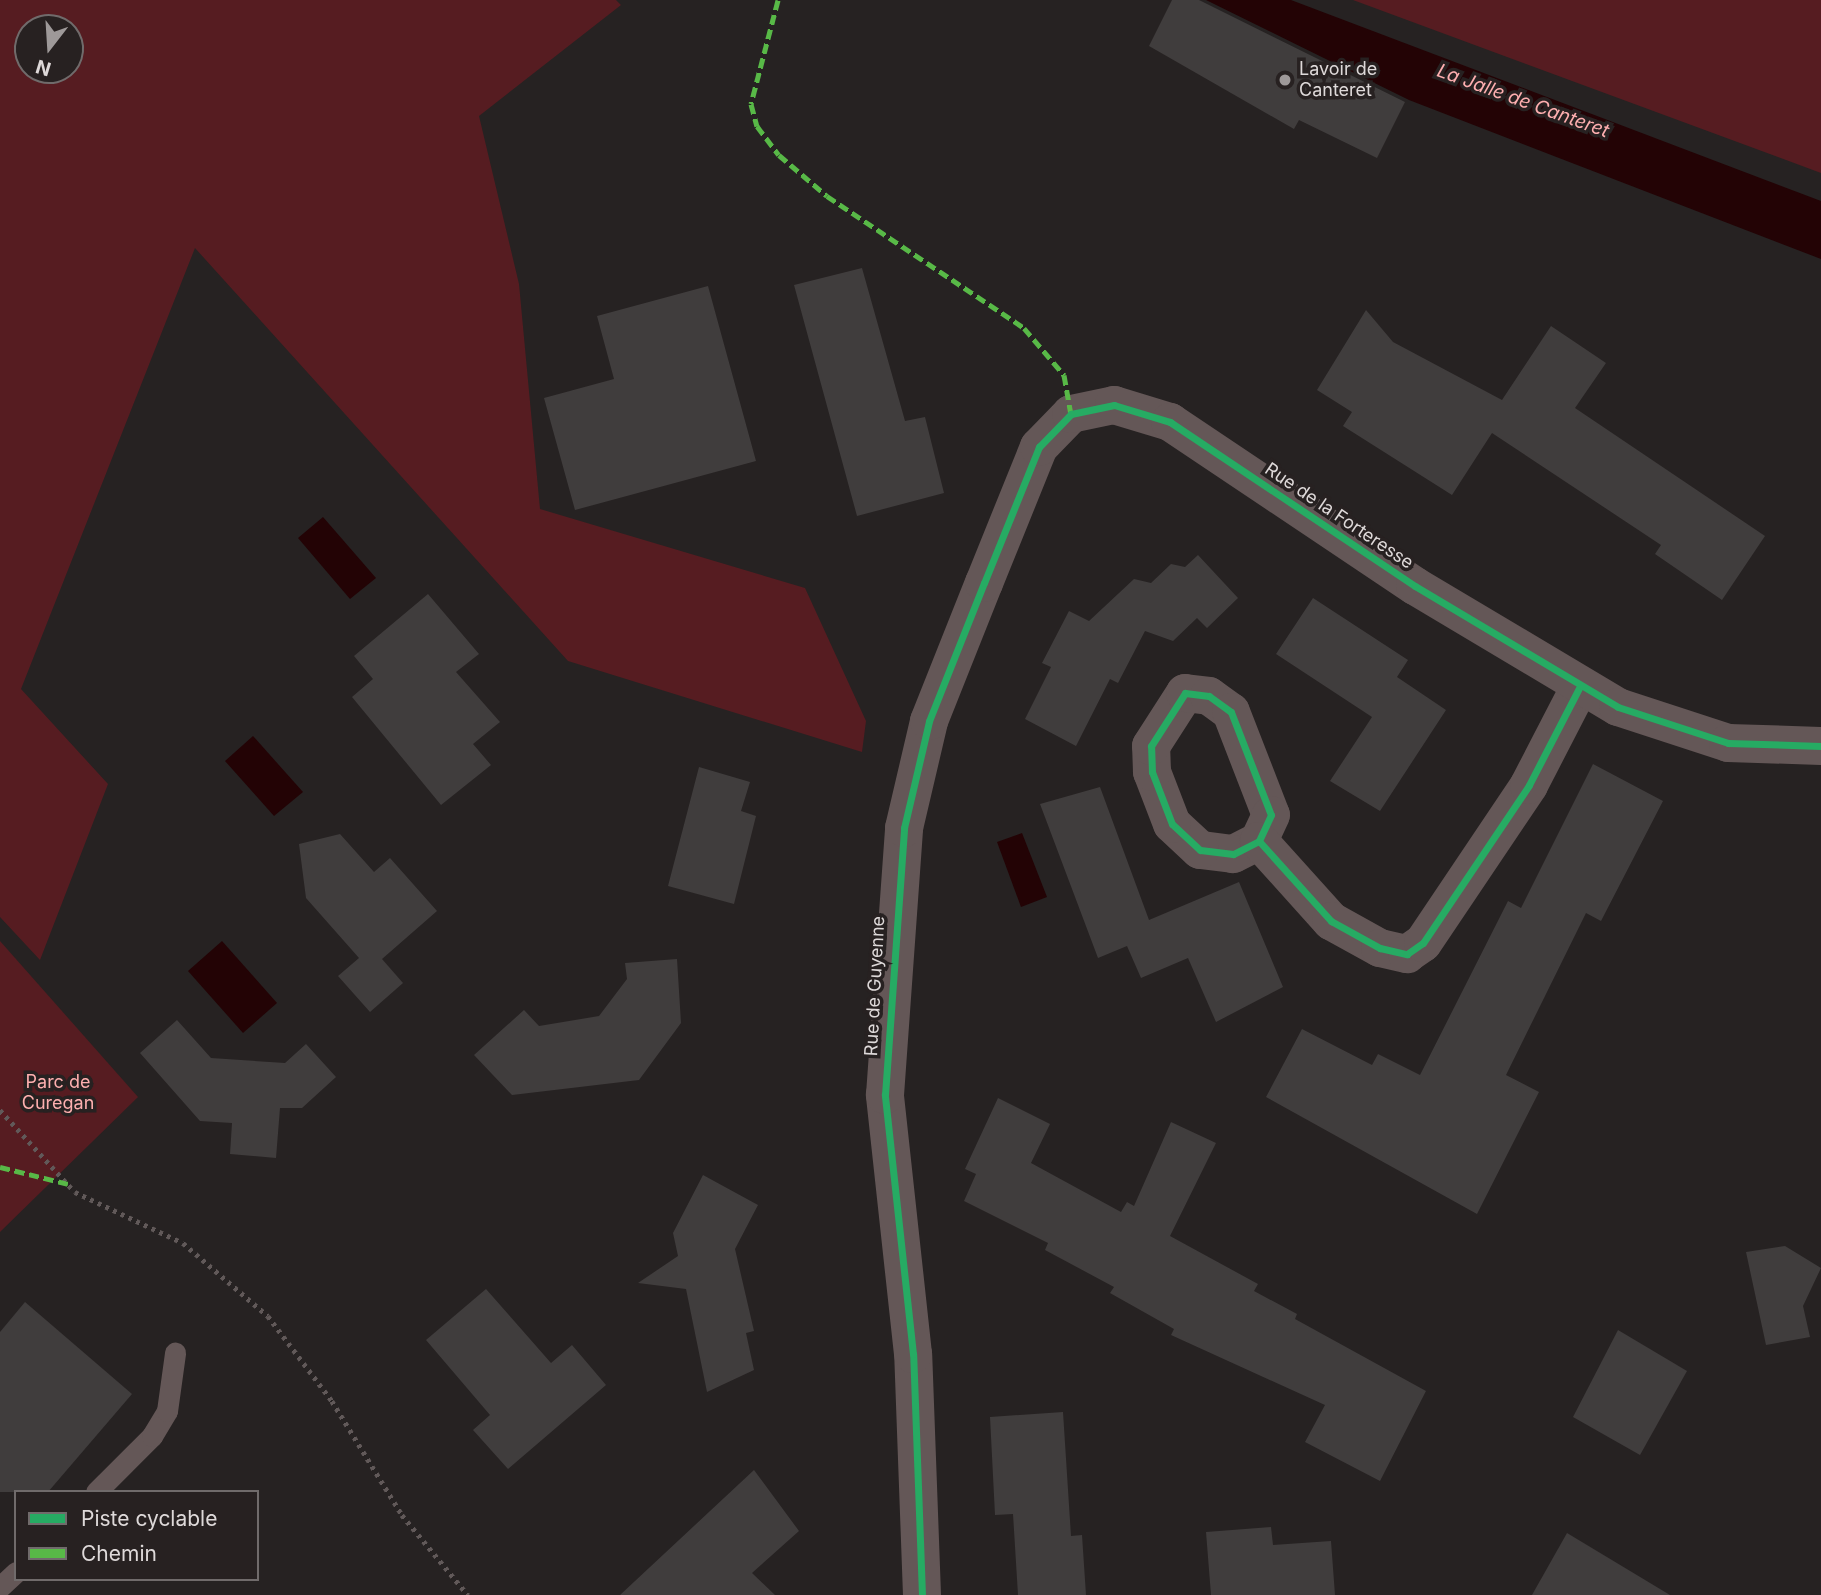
<!DOCTYPE html>
<style>
body{margin:0}
#map{position:relative;width:1821px;height:1595px;overflow:hidden;background:#262222;font-family:Inter,sans-serif}
div>[style]{position:absolute}
.green>*{inset:0;background:#561c21}
.water>*{inset:0;background:#230305}
.building>*{inset:0;background:#403d3d}
.path>*{height:4.5px;margin-top:-2.25px;transform-origin:0;background:repeating-linear-gradient(90deg,#615959 0 3.5px,transparent 0 8.5px)}
.service>*{height:21px;margin:-10.5px;padding:0 10.5px;transform-origin:10.5px;border-radius:10.5px;background:#645757}
.minor>*{height:38px;margin:-19px;padding:0 19px;transform-origin:19px;border-radius:19px;background:#645757}
.quiet>*{height:5px;margin-top:-2.5px;transform-origin:0;background:repeating-linear-gradient(90deg,#58b947 0 10px,transparent 0 15px)}
.cycleway>*{height:7px;margin:-3.5px;padding:0 3.5px;transform-origin:3.5px;border-radius:3.5px;background:#26ab63}
.dots>*{width:19px;height:19px;translate:-50% -50%;box-sizing:border-box;border:4px solid #272121;border-radius:50%}
span{translate:-50% -50%;white-space:nowrap;text-align:center;line-height:1.15;-webkit-text-stroke:7px #272121;paint-order:stroke}
.poi-label{font-size:18px;color:#ded9d9}
.left{translate:0 -50%;text-align:left}
.street-label{font-size:18px;color:#ded9d9}
.park-label{font-size:18px;color:#feafaf}
.water-label{font-size:19px;color:#feafb0;font-style:italic}
.legend{position:absolute;left:14px;top:1490px;width:245px;height:91px;box-sizing:border-box;background:#272121;border:2px solid #706b6b;margin:0;padding:9px 12px;list-style:none;font-size:21px;color:#ded9d9}
.legend li{display:flex;align-items:center;gap:14px;height:35px}
.legend b{width:35px;border:2px solid #706b6b}
.north{position:absolute;left:14px;top:14px;width:70px;height:70px;box-sizing:border-box;background:#272121;border:2px solid #706b6b;border-radius:50%;rotate:197deg;font-size:19px;font-weight:700;line-height:28px;text-align:center;color:#ded9d9}
.north::after{content:'';display:block;margin:auto;width:24px;height:32px;background:#9e9999;clip-path:polygon(50% 0,100% 100%,50% 72%,0 100%)}
</style>
<div id="map">
<div class="green">
<i style="clip-path:polygon(evenodd,0 0,616px 0,621px 5px,479px 116px,519px 284px,540px 509px,805px 588px,866px 721px,862px 752px,568px 661px,195px 248px,21px 689px,108px 784px,40px 960px,0 917px,0 0,70px 28px,70px 70px,28px 70px,28px 28px,70px 28px)"></i>
<i style="clip-path:polygon(1353px 0,1821px 0,1821px 173px)"></i>
<i style="clip-path:polygon(0 941px,138px 1097px,0 1232px)"></i>
</div>
<div class="water">
<i style="clip-path:polygon(1206px 0,1291px 0,1821px 201px,1821px 259px,1409px 100px)"></i>
<i style="clip-path:polygon(323px 517px,376px 578px,350px 599px,298px 538px)"></i>
<i style="clip-path:polygon(253px 736px,303px 792px,274px 816px,225px 761px)"></i>
<i style="clip-path:polygon(1022px 833px,1047px 897px,1021px 907px,997px 842px)"></i>
<i style="clip-path:polygon(222px 941px,277px 1003px,243px 1033px,188px 971px)"></i>
</div>
<div class="building">
<i style="clip-path:polygon(1172px 0,1199px 0,1405px 102px,1377px 158px,1299px 120px,1294px 129px,1149px 46px)"></i>
<i style="clip-path:polygon(862px 268px,905px 421px,925px 417px,944px 493px,857px 516px,794px 285px)"></i>
<i style="clip-path:polygon(708px 286px,756px 461px,575px 510px,544px 398px,614px 379px,597px 316px)"></i>
<i style="clip-path:polygon(1366px 310px,1393px 342px,1502px 400px,1551px 326px,1606px 363px,1575px 408px,1765px 536px,1722px 600px,1655px 554px,1661px 545px,1492px 433px,1452px 495px,1343px 426px,1352px 412px,1317px 390px)"></i>
<i style="clip-path:polygon(1198px 555px,1238px 598px,1207px 628px,1197px 618px,1173px 641px,1145px 631px,1118px 683px,1110px 679px,1076px 746px,1025px 719px,1051px 667px,1042px 663px,1069px 611px,1089px 621px,1134px 579px,1151px 583px,1171px 564px,1185px 567px)"></i>
<i style="clip-path:polygon(428px 594px,479px 654px,456px 672px,500px 722px,473px 744px,491px 765px,441px 805px,352px 697px,373px 679px,354px 656px)"></i>
<i style="clip-path:polygon(1313px 598px,1408px 660px,1397px 677px,1446px 710px,1380px 811px,1330px 781px,1372px 717px,1276px 654px)"></i>
<i style="clip-path:polygon(1593px 764px,1663px 801px,1601px 921px,1586px 913px,1506px 1075px,1539px 1092px,1477px 1214px,1266px 1097px,1302px 1029px,1372px 1065px,1378px 1054px,1420px 1075px,1508px 901px,1521px 908px)"></i>
<i style="clip-path:polygon(699px 767px,750px 782px,741px 811px,756px 816px,734px 904px,668px 886px)"></i>
<i style="clip-path:polygon(1100px 787px,1149px 920px,1239px 882px,1283px 987px,1216px 1022px,1188px 958px,1141px 978px,1127px 946px,1098px 958px,1040px 804px)"></i>
<i style="clip-path:polygon(340px 834px,374px 872px,390px 858px,437px 911px,382px 959px,403px 983px,370px 1012px,338px 976px,359px 958px,306px 898px,299px 844px)"></i>
<i style="clip-path:polygon(677px 959px,681px 1023px,639px 1080px,512px 1095px,474px 1055px,524px 1010px,539px 1026px,599px 1016px,627px 979px,625px 963px)"></i>
<i style="clip-path:polygon(177px 1020px,211px 1058px,285px 1063px,306px 1044px,336px 1077px,302px 1108px,280px 1108px,276px 1158px,230px 1154px,232px 1123px,200px 1121px,140px 1053px)"></i>
<i style="clip-path:polygon(998px 1098px,1050px 1124px,1031px 1163px,1121px 1212px,1127px 1202px,1134px 1206px,1171px 1122px,1216px 1143px,1170px 1236px,1258px 1284px,1254px 1291px,1297px 1314px,1295px 1319px,1426px 1391px,1380px 1481px,1305px 1442px,1325px 1405px,1171px 1335px,1174px 1329px,1110px 1293px,1114px 1287px,1045px 1250px,1048px 1243px,964px 1201px,976px 1174px,965px 1169px)"></i>
<i style="clip-path:polygon(703px 1175px,758px 1205px,735px 1249px,754px 1331px,746px 1333px,754px 1370px,707px 1392px,686px 1289px,638px 1283px,678px 1256px,673px 1233px)"></i>
<i style="clip-path:polygon(1785px 1246px,1821px 1268px,1803px 1306px,1810px 1337px,1766px 1345px,1746px 1252px)"></i>
<i style="clip-path:polygon(486px 1289px,551px 1363px,572px 1345px,606px 1385px,508px 1469px,473px 1430px,490px 1415px,426px 1340px)"></i>
<i style="clip-path:polygon(25px 1302px,132px 1394px,48px 1492px,0 1492px,0 1332px)"></i>
<i style="clip-path:polygon(1618px 1330px,1687px 1371px,1640px 1455px,1573px 1417px)"></i>
<i style="clip-path:polygon(1063px 1412px,1071px 1536px,1082px 1535px,1086px 1595px,1018px 1595px,1013px 1514px,995px 1515px,990px 1417px)"></i>
<i style="clip-path:polygon(754px 1470px,799px 1531px,752px 1573px,775px 1595px,620px 1595px)"></i>
<i style="clip-path:polygon(1271px 1527px,1273px 1545px,1331px 1541px,1335px 1595px,1211px 1595px,1206px 1532px)"></i>
<i style="clip-path:polygon(1567px 1533px,1670px 1595px,1532px 1595px)"></i>
</div>
<div class="path">
<i style="left:0;top:1110px;width:111px;rotate:47.6deg"></i>
<i style="left:75px;top:1192px;width:119px;rotate:25.3deg"></i>
<i style="left:183px;top:1243px;width:112px;rotate:40.7deg"></i>
<i style="left:268px;top:1316px;width:106px;rotate:53deg"></i>
<i style="left:332px;top:1401px;width:134px;rotate:58.4deg"></i>
<i style="left:402px;top:1515px;width:104px;rotate:50.5deg"></i>
</div>
<div class="service">
<i style="left:96px;top:1492px;width:79px;rotate:-45deg"></i>
<i style="left:152px;top:1436px;width:29px;rotate:-59deg"></i>
<i style="left:167px;top:1411px;width:59px;rotate:-82.1deg"></i>
<i style="left:0;top:1587px;width:22px;rotate:-43deg"></i>
</div>
<div class="minor">
<i style="left:1259px;top:841px;width:29px;rotate:153deg"></i>
<i style="left:1233px;top:854px;width:33px;rotate:-173deg"></i>
<i style="left:1200px;top:850px;width:38px;rotate:-137deg"></i>
<i style="left:1172px;top:824px;width:56px;rotate:-111deg"></i>
<i style="left:1152px;top:772px;width:26px;rotate:-92deg"></i>
<i style="left:1151px;top:746px;width:63px;rotate:-57.3deg"></i>
<i style="left:1185px;top:693px;width:24px;rotate:7deg"></i>
<i style="left:1209px;top:696px;width:27px;rotate:36deg"></i>
<i style="left:1231px;top:712px;width:110px;rotate:68.8deg"></i>
<i style="left:1271px;top:815px;width:29px;rotate:115deg"></i>
<i style="left:1259px;top:841px;width:108px;rotate:48deg"></i>
<i style="left:1331px;top:921px;width:56px;rotate:28.9deg"></i>
<i style="left:1380px;top:948px;width:28px;rotate:13deg"></i>
<i style="left:1407px;top:954px;width:19px;rotate:-35deg"></i>
<i style="left:1423px;top:943px;width:190px;rotate:-56.1deg"></i>
<i style="left:1529px;top:785px;width:109px;rotate:-62.7deg"></i>
<i style="left:922px;top:1595px;width:241px;rotate:-92.1deg"></i>
<i style="left:913px;top:1354px;width:261px;rotate:-96.2deg"></i>
<i style="left:885px;top:1095px;width:268px;rotate:-85.9deg"></i>
<i style="left:904px;top:828px;width:110px;rotate:-76.8deg"></i>
<i style="left:929px;top:721px;width:149px;rotate:-68.3deg"></i>
<i style="left:984px;top:583px;width:147px;rotate:-68deg"></i>
<i style="left:1039px;top:447px;width:46px;rotate:-45.9deg"></i>
<i style="left:1071px;top:414px;width:44px;rotate:-11.8deg"></i>
<i style="left:1114px;top:405px;width:59px;rotate:16.9deg"></i>
<i style="left:1170px;top:422px;width:295px;rotate:33.8deg"></i>
<i style="left:1415px;top:586px;width:236px;rotate:30.8deg"></i>
<i style="left:1618px;top:707px;width:116px;rotate:18.1deg"></i>
<i style="left:1728px;top:743px;width:93px;rotate:1.8deg"></i>
</div>
<div class="quiet">
<i style="left:778px;top:0;width:107px;rotate:104.6deg"></i>
<i style="left:751px;top:104px;width:23px;rotate:75deg"></i>
<i style="left:757px;top:126px;width:36px;rotate:53deg"></i>
<i style="left:779px;top:155px;width:63px;rotate:40.5deg"></i>
<i style="left:827px;top:196px;width:237px;rotate:33.8deg"></i>
<i style="left:1024px;top:328px;width:62px;rotate:49.6deg"></i>
<i style="left:1064px;top:375px;width:40px;rotate:80deg"></i>
<i style="left:0;top:1167px;width:70px;rotate:14deg"></i>
</div>
<div class="cycleway">
<i style="left:1259px;top:841px;width:29px;rotate:153deg"></i>
<i style="left:1233px;top:854px;width:33px;rotate:-173deg"></i>
<i style="left:1200px;top:850px;width:38px;rotate:-137deg"></i>
<i style="left:1172px;top:824px;width:56px;rotate:-111deg"></i>
<i style="left:1152px;top:772px;width:26px;rotate:-92deg"></i>
<i style="left:1151px;top:746px;width:63px;rotate:-57.3deg"></i>
<i style="left:1185px;top:693px;width:24px;rotate:7deg"></i>
<i style="left:1209px;top:696px;width:27px;rotate:36deg"></i>
<i style="left:1231px;top:712px;width:110px;rotate:68.8deg"></i>
<i style="left:1271px;top:815px;width:29px;rotate:115deg"></i>
<i style="left:1259px;top:841px;width:108px;rotate:48deg"></i>
<i style="left:1331px;top:921px;width:56px;rotate:28.9deg"></i>
<i style="left:1380px;top:948px;width:28px;rotate:13deg"></i>
<i style="left:1407px;top:954px;width:19px;rotate:-35deg"></i>
<i style="left:1423px;top:943px;width:190px;rotate:-56.1deg"></i>
<i style="left:1529px;top:785px;width:109px;rotate:-62.7deg"></i>
<i style="left:922px;top:1595px;width:241px;rotate:-92.1deg"></i>
<i style="left:913px;top:1354px;width:261px;rotate:-96.2deg"></i>
<i style="left:885px;top:1095px;width:268px;rotate:-85.9deg"></i>
<i style="left:904px;top:828px;width:110px;rotate:-76.8deg"></i>
<i style="left:929px;top:721px;width:149px;rotate:-68.3deg"></i>
<i style="left:984px;top:583px;width:147px;rotate:-68deg"></i>
<i style="left:1039px;top:447px;width:46px;rotate:-45.9deg"></i>
<i style="left:1071px;top:414px;width:44px;rotate:-11.8deg"></i>
<i style="left:1114px;top:405px;width:59px;rotate:16.9deg"></i>
<i style="left:1170px;top:422px;width:295px;rotate:33.8deg"></i>
<i style="left:1415px;top:586px;width:236px;rotate:30.8deg"></i>
<i style="left:1618px;top:707px;width:116px;rotate:18.1deg"></i>
<i style="left:1728px;top:743px;width:93px;rotate:1.8deg"></i>
</div>
<div class="dots">
<i style="left:1285px;top:80px;background:#9e9999"></i>
</div>
<div class="poi-label">
<span class="left" style="left:1299px;top:80px">Lavoir de<br>Canteret</span>
</div>
<div class="street-label">
<span style="left:1339px;top:516px;rotate:34deg">Rue de la Forteresse</span>
<span style="left:875px;top:986px;rotate:-87deg">Rue de Guyenne</span>
</div>
<div class="park-label">
<span style="left:58px;top:1093px">Parc de<br>Curegan</span>
</div>
<div class="water-label">
<span style="left:1523px;top:101px;rotate:20deg">La Jalle de Canteret</span>
</div>
<ul class="legend">
<li><b style="height:9px;background:#26ab63"></b>Piste cyclable</li>
<li><b style="height:9px;background:#58b947"></b>Chemin</li>
</ul>
<div class="north">N</div>
</div>
